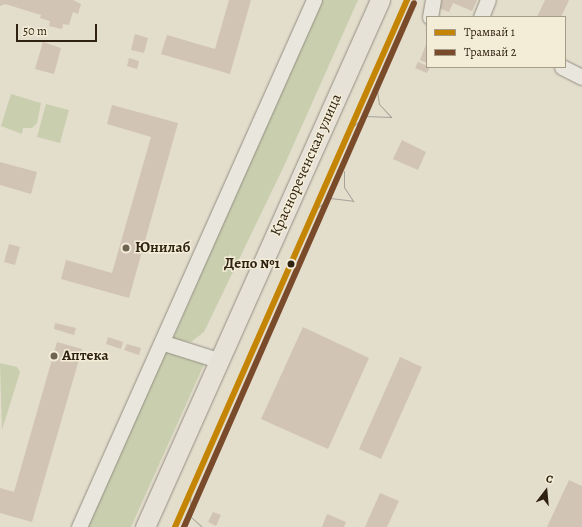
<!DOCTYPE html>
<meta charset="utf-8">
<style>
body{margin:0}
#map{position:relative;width:582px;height:527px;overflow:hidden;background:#e3ddcc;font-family:Alegreya,serif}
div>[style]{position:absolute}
.green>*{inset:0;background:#c9cfae}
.building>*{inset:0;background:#d1c4b5}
.roads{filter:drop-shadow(0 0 1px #948f83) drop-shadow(0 0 1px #948f83)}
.minor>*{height:15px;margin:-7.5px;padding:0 7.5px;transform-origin:7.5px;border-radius:7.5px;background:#e9e6dd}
.major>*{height:19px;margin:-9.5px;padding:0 9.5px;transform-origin:9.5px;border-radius:9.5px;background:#e6e2d8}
.tram>*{height:1px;margin:-0.5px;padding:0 0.5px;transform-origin:0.5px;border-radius:0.5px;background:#a6a29a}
.tram-1>*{height:6px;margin:-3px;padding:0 3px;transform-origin:3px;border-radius:3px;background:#c58504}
.tram-2>*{height:6px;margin:-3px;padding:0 3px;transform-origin:3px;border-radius:3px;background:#7a4b2a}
.dots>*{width:11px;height:11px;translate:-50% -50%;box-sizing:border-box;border:2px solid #f3ecd7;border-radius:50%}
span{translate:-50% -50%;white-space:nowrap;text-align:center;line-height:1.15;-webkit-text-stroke:3px #f3ecd7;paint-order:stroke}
.street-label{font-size:15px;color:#302210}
.poi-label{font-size:15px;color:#302210;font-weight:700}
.left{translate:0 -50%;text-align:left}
.stop-label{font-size:15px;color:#302210;font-weight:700}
.right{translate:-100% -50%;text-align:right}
.legend{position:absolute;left:426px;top:16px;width:140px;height:52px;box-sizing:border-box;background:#f3ecd7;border:1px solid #a59b87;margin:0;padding:5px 7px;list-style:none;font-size:12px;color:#302210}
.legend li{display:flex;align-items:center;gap:8px;height:20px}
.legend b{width:20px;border:1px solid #a59b87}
.north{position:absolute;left:526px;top:471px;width:40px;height:40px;-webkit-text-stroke:3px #f3ecd7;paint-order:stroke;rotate:16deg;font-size:11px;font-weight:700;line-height:16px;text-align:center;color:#302210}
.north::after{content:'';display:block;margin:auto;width:14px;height:18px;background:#302210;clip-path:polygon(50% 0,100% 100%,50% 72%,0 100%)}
.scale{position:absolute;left:16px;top:24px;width:81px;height:18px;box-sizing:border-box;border:2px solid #302210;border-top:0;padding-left:5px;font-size:12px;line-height:14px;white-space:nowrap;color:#302210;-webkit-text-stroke:3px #f3ecd7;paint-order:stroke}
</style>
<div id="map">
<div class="green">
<i style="clip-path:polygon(319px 0,358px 0,284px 166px,204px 332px,191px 342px,173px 339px)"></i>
<i style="clip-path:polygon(11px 94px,41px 103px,37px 123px,32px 128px,23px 128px,22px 134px,1px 126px)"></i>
<i style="clip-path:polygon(46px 104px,69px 110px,60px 143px,37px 137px)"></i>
<i style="clip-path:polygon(167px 350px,205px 362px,131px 527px,81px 527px,160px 354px)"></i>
<i style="clip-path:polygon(0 363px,17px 367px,20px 372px,2px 430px)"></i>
</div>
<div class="building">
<i style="clip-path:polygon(0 0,73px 0,81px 4px,78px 14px,73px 12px,69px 25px,63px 24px,62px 29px,49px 26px,50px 21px,40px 18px,41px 15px,5px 4px,0 6px)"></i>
<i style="clip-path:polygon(229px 0,251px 0,230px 74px,161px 54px,167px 35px,215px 49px)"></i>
<i style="clip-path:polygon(442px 0,477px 0,472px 11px,453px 3px,449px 12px,439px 8px)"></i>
<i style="clip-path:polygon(545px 0,569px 0,561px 17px,537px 17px)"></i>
<i style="clip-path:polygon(135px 34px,148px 38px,144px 53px,131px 50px)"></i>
<i style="clip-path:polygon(43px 42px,61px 48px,54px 74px,35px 69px)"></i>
<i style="clip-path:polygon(427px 42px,427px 63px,420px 60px)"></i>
<i style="clip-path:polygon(129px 58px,139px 61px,137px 69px,127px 66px)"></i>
<i style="clip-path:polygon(418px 62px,430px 67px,427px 73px,415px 68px)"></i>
<i style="clip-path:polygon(112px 105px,178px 123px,129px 298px,61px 279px,66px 260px,112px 273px,151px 137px,107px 124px)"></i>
<i style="clip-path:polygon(402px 140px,426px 152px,418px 170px,393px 159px)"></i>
<i style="clip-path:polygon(0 162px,37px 172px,31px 194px,0 185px)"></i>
<i style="clip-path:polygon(9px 244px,20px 247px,15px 265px,4px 262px)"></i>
<i style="clip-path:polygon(55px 323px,76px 328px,74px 335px,54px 329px)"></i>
<i style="clip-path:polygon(303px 327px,369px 358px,328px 449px,261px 419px)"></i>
<i style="clip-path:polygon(108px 337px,123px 342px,121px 349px,106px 344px)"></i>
<i style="clip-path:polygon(57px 342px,82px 349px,32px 522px,0 513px,0 488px,14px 492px)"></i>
<i style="clip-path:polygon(127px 344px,141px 348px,139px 355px,124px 350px)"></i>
<i style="clip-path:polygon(400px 357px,422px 367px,381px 459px,359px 449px)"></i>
<i style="clip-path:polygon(569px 480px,582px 486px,582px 527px,547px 527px)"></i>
<i style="clip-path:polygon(380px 493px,399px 501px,387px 527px,365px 527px)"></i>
<i style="clip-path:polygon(213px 512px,221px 515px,216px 526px,208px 522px)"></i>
<i style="clip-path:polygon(327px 514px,346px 522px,344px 527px,322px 527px)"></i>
</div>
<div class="roads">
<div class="minor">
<i style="left:430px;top:17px;width:17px;rotate:-80deg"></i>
<i style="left:481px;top:17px;width:18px;rotate:-68deg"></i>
<i style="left:562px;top:67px;width:22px;rotate:27deg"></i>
<i style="left:164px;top:343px;width:57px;rotate:17.5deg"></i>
<i style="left:79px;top:527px;width:577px;rotate:-65.97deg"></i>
</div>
<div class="major">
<i style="left:145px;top:527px;width:577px;rotate:-65.97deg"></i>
</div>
</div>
<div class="tram">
<i style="left:377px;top:90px;width:14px;rotate:82deg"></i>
<i style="left:379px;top:104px;width:18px;rotate:47deg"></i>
<i style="left:350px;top:129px;width:20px;rotate:-41deg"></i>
<i style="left:365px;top:116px;width:26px;rotate:2deg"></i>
<i style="left:344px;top:171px;width:16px;rotate:90deg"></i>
<i style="left:344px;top:187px;width:17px;rotate:57deg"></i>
<i style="left:313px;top:211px;width:21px;rotate:-37deg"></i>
<i style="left:330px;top:198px;width:23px;rotate:7deg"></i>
<i style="left:190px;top:492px;width:25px;rotate:88deg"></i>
<i style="left:191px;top:517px;width:15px;rotate:42deg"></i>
<i style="left:186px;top:527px;width:575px;rotate:-66.51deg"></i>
</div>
<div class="tram-1">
<i style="left:175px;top:527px;width:576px;rotate:-66.24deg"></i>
</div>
<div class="tram-2">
<i style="left:184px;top:527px;width:572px;rotate:-66.3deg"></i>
</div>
<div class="dots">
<i style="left:126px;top:248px;background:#6f6352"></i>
<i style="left:291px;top:264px;background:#302210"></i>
<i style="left:54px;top:356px;background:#6f6352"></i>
</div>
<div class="street-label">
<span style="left:306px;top:165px;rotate:-66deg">Краснореченская улица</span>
</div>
<div class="poi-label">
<span class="left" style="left:135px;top:248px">Юнилаб</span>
<span class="left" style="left:62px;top:356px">Аптека</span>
</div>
<div class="stop-label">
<span class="right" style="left:280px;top:264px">Депо №1</span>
</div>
<ul class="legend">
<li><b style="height:5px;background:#c58504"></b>Трамвай 1</li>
<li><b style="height:5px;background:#7a4b2a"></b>Трамвай 2</li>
</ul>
<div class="north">С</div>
<div class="scale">50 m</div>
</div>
